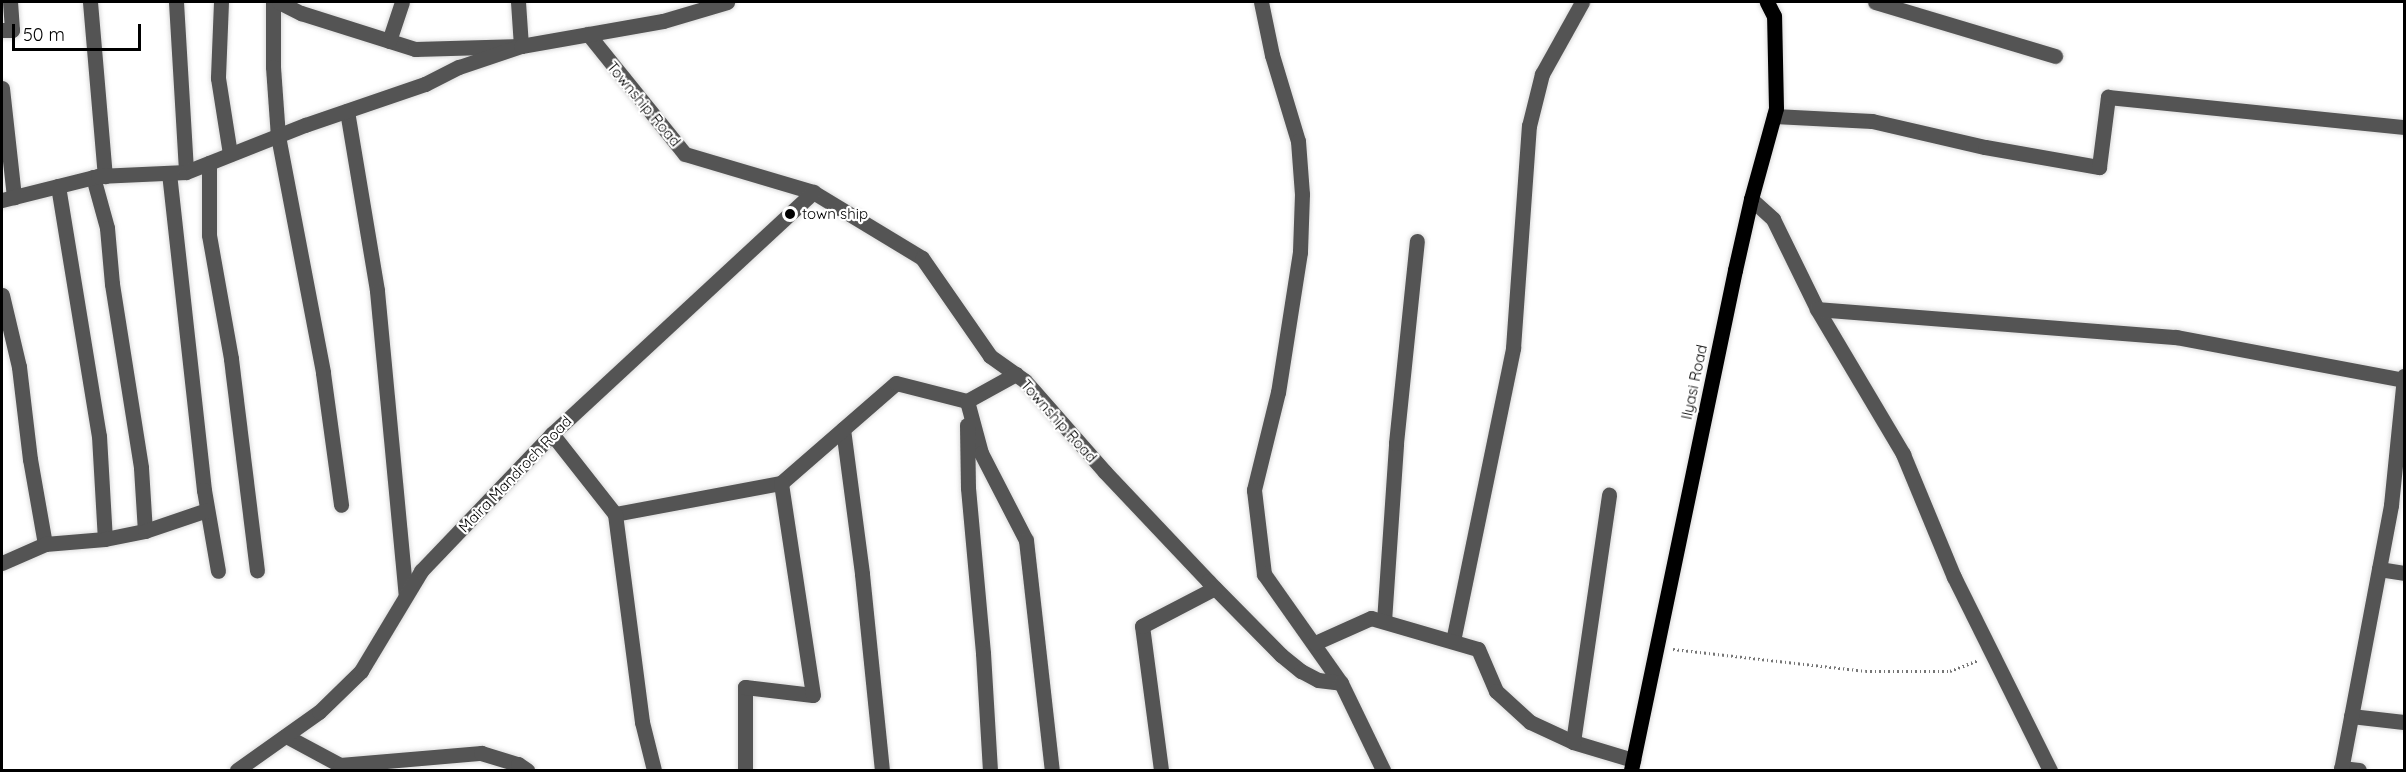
<!DOCTYPE html>
<style>
body{margin:0}
#map{position:relative;width:2406px;height:772px;overflow:hidden;background:#fff;font-family:Quicksand,sans-serif}
div>[style]{position:absolute}
.path>*{height:3px;margin-top:-1.5px;transform-origin:0;background:repeating-linear-gradient(90deg,#767676 0 1.5px,transparent 0 4.5px)}
.roads{filter:drop-shadow(0 0 2px #dbdbdb) drop-shadow(0 0 2px #dbdbdb)}
.minor>*{height:15px;margin:-7.5px;padding:0 7.5px;transform-origin:7.5px;border-radius:7.5px;background:#545454}
.major>*{height:15px;margin:-7.5px;padding:0 7.5px;transform-origin:7.5px;border-radius:7.5px;background:#000}
.dots>*{width:16px;height:16px;translate:-50% -50%;box-sizing:border-box;border:3px solid #fff;border-radius:50%}
span{translate:-50% -50%;white-space:nowrap;text-align:center;line-height:1.15;-webkit-text-stroke:4.5px #fff;paint-order:stroke}
.street-label{font-size:15px;color:#000}
.poi-label{font-size:15px;color:#000}
.left{translate:0 -50%;text-align:left}
.frame{position:absolute;inset:0;border:3px solid #000;pointer-events:none}
.scale{position:absolute;left:12px;top:24px;width:129px;height:27px;box-sizing:border-box;border:3px solid #000;border-top:0;padding-left:8px;font-size:18px;line-height:21px;white-space:nowrap;color:#000;-webkit-text-stroke:4px #fff;paint-order:stroke}
</style>
<div id="map">
<div class="path">
<i style="left:1673px;top:649px;width:194px;rotate:6.5deg"></i>
<i style="left:1866px;top:671px;width:84px"></i>
<i style="left:1950px;top:671px;width:30px;rotate:-21deg"></i>
</div>
<div class="roads">
<div class="minor">
<i style="left:90px;top:2px;width:175px;rotate:85.1deg"></i>
<i style="left:176px;top:2px;width:170px;rotate:86.6deg"></i>
<i style="left:221px;top:2px;width:76px;rotate:92.3deg"></i>
<i style="left:218px;top:78px;width:77px;rotate:81deg"></i>
<i style="left:273px;top:2px;width:65px;rotate:90deg"></i>
<i style="left:273px;top:67px;width:69px;rotate:85.9deg"></i>
<i style="left:278px;top:136px;width:241px;rotate:79.2deg"></i>
<i style="left:323px;top:373px;width:133px;rotate:82.2deg"></i>
<i style="left:279px;top:2px;width:25px;rotate:27deg"></i>
<i style="left:301px;top:13px;width:120px;rotate:17.5deg"></i>
<i style="left:415px;top:49px;width:106px;rotate:-1.6deg"></i>
<i style="left:521px;top:46px;width:44px;rotate:-93.9deg"></i>
<i style="left:1261px;top:2px;width:54px;rotate:78.3deg"></i>
<i style="left:1272px;top:55px;width:90px;rotate:73.2deg"></i>
<i style="left:1298px;top:141px;width:53px;rotate:85.7deg"></i>
<i style="left:1302px;top:194px;width:58px;rotate:92deg"></i>
<i style="left:1300px;top:252px;width:142px;rotate:98.9deg"></i>
<i style="left:1278px;top:392px;width:101px;rotate:103.8deg"></i>
<i style="left:1254px;top:490px;width:85px;rotate:83.2deg"></i>
<i style="left:1264px;top:574px;width:133px;rotate:54.8deg"></i>
<i style="left:1875px;top:2px;width:188px;rotate:16.7deg"></i>
<i style="left:2px;top:30px;width:10px"></i>
<i style="left:12px;top:30px;width:28px;rotate:-94deg"></i>
<i style="left:588px;top:34px;width:154px;rotate:51.1deg"></i>
<i style="left:685px;top:154px;width:134px;rotate:16.5deg"></i>
<i style="left:813px;top:192px;width:127px;rotate:31.2deg"></i>
<i style="left:922px;top:258px;width:119px;rotate:55.2deg"></i>
<i style="left:990px;top:356px;width:43px;rotate:35.5deg"></i>
<i style="left:1025px;top:381px;width:121px;rotate:48.7deg"></i>
<i style="left:1105px;top:472px;width:150px;rotate:46.6deg"></i>
<i style="left:1208px;top:581px;width:104px;rotate:45.4deg"></i>
<i style="left:1281px;top:655px;width:26px;rotate:39deg"></i>
<i style="left:1301px;top:671px;width:19px;rotate:28deg"></i>
<i style="left:1318px;top:680px;width:23px;rotate:7deg"></i>
<i style="left:1341px;top:683px;width:97px;rotate:64.2deg"></i>
<i style="left:389px;top:41px;width:41px;rotate:-71.6deg"></i>
<i style="left:2px;top:88px;width:110px;rotate:83.7deg"></i>
<i style="left:347px;top:111px;width:182px;rotate:80.5deg"></i>
<i style="left:377px;top:291px;width:305px;rotate:84.6deg"></i>
<i style="left:1774px;top:116px;width:98px;rotate:2.9deg"></i>
<i style="left:1872px;top:121px;width:116px;rotate:13deg"></i>
<i style="left:1985px;top:147px;width:116px;rotate:10deg"></i>
<i style="left:2099px;top:167px;width:71px;rotate:-82.7deg"></i>
<i style="left:2108px;top:97px;width:298px;rotate:5.8deg"></i>
<i style="left:209px;top:163px;width:72px;rotate:90deg"></i>
<i style="left:209px;top:235px;width:126px;rotate:79.9deg"></i>
<i style="left:231px;top:359px;width:213px;rotate:83deg"></i>
<i style="left:169px;top:173px;width:319px;rotate:83.7deg"></i>
<i style="left:204px;top:490px;width:82px;rotate:80.2deg"></i>
<i style="left:93px;top:177px;width:53px;rotate:74.6deg"></i>
<i style="left:107px;top:228px;width:56px;rotate:84.9deg"></i>
<i style="left:112px;top:284px;width:186px;rotate:81deg"></i>
<i style="left:141px;top:468px;width:63px;rotate:86.4deg"></i>
<i style="left:58px;top:186px;width:253px;rotate:80.7deg"></i>
<i style="left:99px;top:436px;width:103px;rotate:86.7deg"></i>
<i style="left:1751px;top:199px;width:30px;rotate:42deg"></i>
<i style="left:1773px;top:219px;width:100px;rotate:63.9deg"></i>
<i style="left:1817px;top:309px;width:169px;rotate:59.3deg"></i>
<i style="left:1903px;top:454px;width:133px;rotate:67.5deg"></i>
<i style="left:1954px;top:577px;width:216px;rotate:63.6deg"></i>
<i style="left:2px;top:200px;width:99px;rotate:-14deg"></i>
<i style="left:98px;top:176px;width:88px;rotate:-2.6deg"></i>
<i style="left:186px;top:172px;width:128px;rotate:-21.6deg"></i>
<i style="left:305px;top:125px;width:127px;rotate:-18.9deg"></i>
<i style="left:425px;top:84px;width:38px;rotate:-27deg"></i>
<i style="left:459px;top:67px;width:65px;rotate:-18.7deg"></i>
<i style="left:521px;top:46px;width:144px;rotate:-10deg"></i>
<i style="left:663px;top:21px;width:67px;rotate:-16.5deg"></i>
<i style="left:2px;top:295px;width:74px;rotate:76.7deg"></i>
<i style="left:19px;top:367px;width:93px;rotate:83.2deg"></i>
<i style="left:30px;top:459px;width:86px;rotate:80deg"></i>
<i style="left:1817px;top:309px;width:360px;rotate:4.5deg"></i>
<i style="left:2176px;top:337px;width:232px;rotate:10.7deg"></i>
<i style="left:967px;top:401px;width:54px;rotate:74.9deg"></i>
<i style="left:981px;top:453px;width:98px;rotate:62.7deg"></i>
<i style="left:1026px;top:540px;width:231px;rotate:83.6deg"></i>
<i style="left:967px;top:425px;width:63px;rotate:89.1deg"></i>
<i style="left:968px;top:488px;width:166px;rotate:84.8deg"></i>
<i style="left:983px;top:653px;width:117px;rotate:86.6deg"></i>
<i style="left:843px;top:429px;width:146px;rotate:82.5deg"></i>
<i style="left:862px;top:574px;width:197px;rotate:84.2deg"></i>
<i style="left:552px;top:434px;width:102px;rotate:51.8deg"></i>
<i style="left:615px;top:514px;width:169px;rotate:-10.6deg"></i>
<i style="left:781px;top:483px;width:152px;rotate:-41deg"></i>
<i style="left:896px;top:383px;width:73px;rotate:14.2deg"></i>
<i style="left:967px;top:401px;width:56px;rotate:-28.9deg"></i>
<i style="left:615px;top:514px;width:210px;rotate:82.6deg"></i>
<i style="left:642px;top:722px;width:49px;rotate:76deg"></i>
<i style="left:2px;top:563px;width:47px;rotate:-23.8deg"></i>
<i style="left:45px;top:544px;width:60px;rotate:-4.8deg"></i>
<i style="left:105px;top:539px;width:41px;rotate:-11.3deg"></i>
<i style="left:145px;top:531px;width:65px;rotate:-18.7deg"></i>
<i style="left:2379px;top:569px;width:25px;rotate:9deg"></i>
<i style="left:1384px;top:621px;width:178px;rotate:-86.1deg"></i>
<i style="left:1396px;top:443px;width:203px;rotate:-84.1deg"></i>
<i style="left:1453px;top:641px;width:299px;rotate:-78.4deg"></i>
<i style="left:1513px;top:348px;width:223px;rotate:-85.9deg"></i>
<i style="left:1529px;top:126px;width:54px;rotate:-76deg"></i>
<i style="left:1542px;top:74px;width:82px;rotate:-60.9deg"></i>
<i style="left:1315px;top:643px;width:61px;rotate:-24.1deg"></i>
<i style="left:1371px;top:618px;width:111px;rotate:16.2deg"></i>
<i style="left:1478px;top:649px;width:46px;rotate:66.8deg"></i>
<i style="left:1496px;top:691px;width:46px;rotate:42.4deg"></i>
<i style="left:1530px;top:722px;width:47px;rotate:24.9deg"></i>
<i style="left:1573px;top:742px;width:63px;rotate:16.7deg"></i>
<i style="left:2351px;top:716px;width:53px;rotate:6.5deg"></i>
<i style="left:286px;top:736px;width:61px;rotate:28.2deg"></i>
<i style="left:340px;top:765px;width:142px;rotate:-4.9deg"></i>
<i style="left:481px;top:753px;width:39px;rotate:17deg"></i>
<i style="left:518px;top:764px;width:11px;rotate:34deg"></i>
<i style="left:1573px;top:742px;width:250px;rotate:-81.7deg"></i>
<i style="left:2341px;top:768px;width:18px;rotate:6deg"></i>
<i style="left:237px;top:770px;width:100px;rotate:-35.3deg"></i>
<i style="left:319px;top:712px;width:59px;rotate:-44.3deg"></i>
<i style="left:361px;top:671px;width:117px;rotate:-59deg"></i>
<i style="left:421px;top:571px;width:190px;rotate:-46.3deg"></i>
<i style="left:552px;top:434px;width:356px;rotate:-42.8deg"></i>
<i style="left:745px;top:770px;width:83px;rotate:-90deg"></i>
<i style="left:745px;top:687px;width:68px;rotate:6.7deg"></i>
<i style="left:813px;top:695px;width:214px;rotate:-98.6deg"></i>
<i style="left:1161px;top:770px;width:145px;rotate:-97.5deg"></i>
<i style="left:1142px;top:626px;width:82px;rotate:-27.5deg"></i>
<i style="left:2341px;top:770px;width:270px;rotate:-79.3deg"></i>
<i style="left:2391px;top:505px;width:130px;rotate:-84.2deg"></i>
</div>
<div class="major">
<i style="left:1631px;top:770px;width:511px;rotate:-78.25deg"></i>
<i style="left:1735px;top:270px;width:73px;rotate:-77.3deg"></i>
<i style="left:1751px;top:199px;width:94px;rotate:-74.6deg"></i>
<i style="left:1776px;top:108px;width:92px;rotate:-91.2deg"></i>
<i style="left:1774px;top:16px;width:16px;rotate:-117deg"></i>
</div>
</div>
<div class="dots">
<i style="left:790px;top:214px;background:#000"></i>
</div>
<div class="street-label">
<span style="left:644px;top:104px;rotate:50deg">Township Road</span>
<span style="left:1694px;top:382px;rotate:-78deg">Ilyasi Road</span>
<span style="left:1059px;top:421px;rotate:48deg">Township Road</span>
<span style="left:515px;top:474px;rotate:-46deg">Maira Mandroch Road</span>
</div>
<div class="poi-label">
<span class="left" style="left:802px;top:214px">town ship</span>
</div>
<div class="frame"></div>
<div class="scale">50 m</div>
</div>
